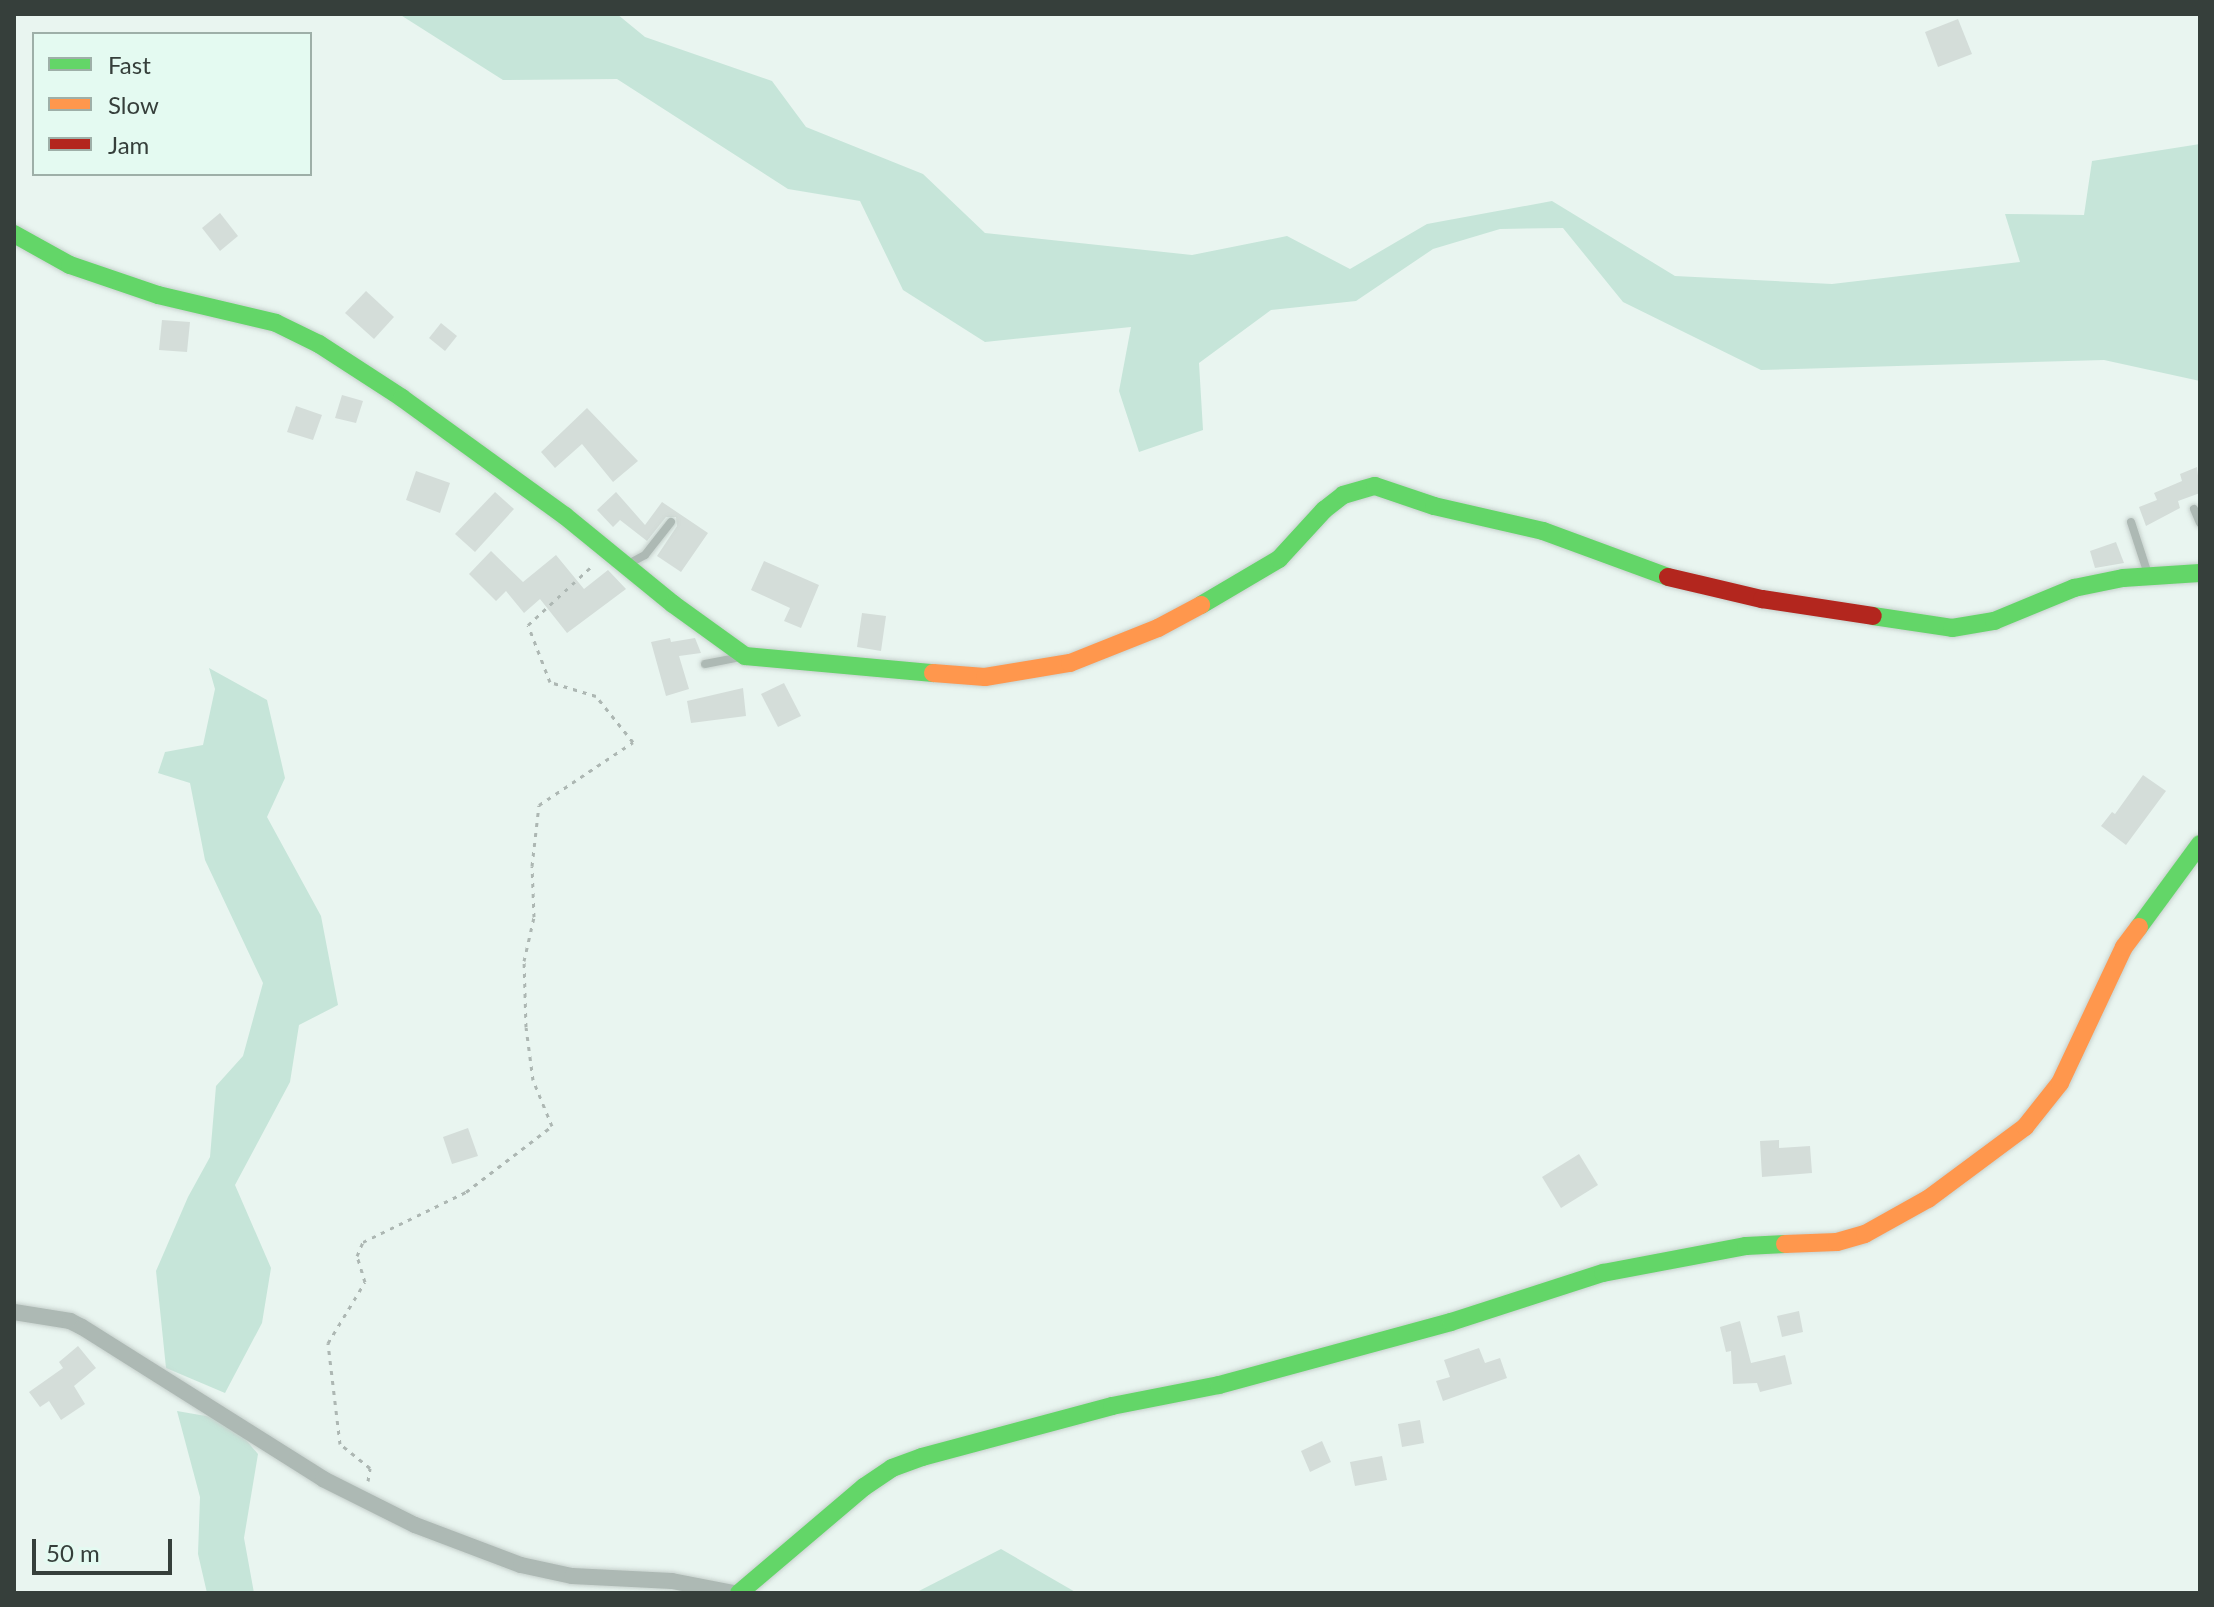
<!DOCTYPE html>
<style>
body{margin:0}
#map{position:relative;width:2214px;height:1607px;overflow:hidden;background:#e9f5f0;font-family:Lato,sans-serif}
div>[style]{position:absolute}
.green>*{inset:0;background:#c6e5d9}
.building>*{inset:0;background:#d4ddd9}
.path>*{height:3px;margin-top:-1.5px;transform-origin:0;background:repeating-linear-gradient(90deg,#adb7b3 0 4px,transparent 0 10px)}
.roads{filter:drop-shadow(0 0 2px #c6d0cc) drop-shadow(0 0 2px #c6d0cc)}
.lane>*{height:8px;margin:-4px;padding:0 4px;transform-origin:4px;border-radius:4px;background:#adb9b4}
.street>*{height:16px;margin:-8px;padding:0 8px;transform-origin:8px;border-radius:8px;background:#adb9b4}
.fast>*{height:18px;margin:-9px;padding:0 9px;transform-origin:9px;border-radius:9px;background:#63d668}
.slow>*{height:18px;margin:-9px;padding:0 9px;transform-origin:9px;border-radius:9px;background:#ff974d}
.jam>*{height:18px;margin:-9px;padding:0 9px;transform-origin:9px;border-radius:9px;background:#b3261e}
span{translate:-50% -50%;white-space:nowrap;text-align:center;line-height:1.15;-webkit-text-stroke:6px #e4faf1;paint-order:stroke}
.frame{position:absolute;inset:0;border:16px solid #363f3b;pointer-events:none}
.legend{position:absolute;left:32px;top:32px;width:280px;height:144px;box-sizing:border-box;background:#e4faf1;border:2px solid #9eafa8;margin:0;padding:10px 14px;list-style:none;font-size:24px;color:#363f3b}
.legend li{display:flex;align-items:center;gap:16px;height:40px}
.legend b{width:40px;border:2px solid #9eafa8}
.scale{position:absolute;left:32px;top:1539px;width:140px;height:36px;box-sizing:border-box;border:4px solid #363f3b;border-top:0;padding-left:10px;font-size:24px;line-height:28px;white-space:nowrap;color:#363f3b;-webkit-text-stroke:6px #e4faf1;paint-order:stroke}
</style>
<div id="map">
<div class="green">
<i style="clip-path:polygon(399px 14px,617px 14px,645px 37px,772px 81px,806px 127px,923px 174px,985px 233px,1192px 255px,1287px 236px,1350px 269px,1427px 224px,1552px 201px,1675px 276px,1832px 284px,2020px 262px,2005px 214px,2084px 215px,2092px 161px,2200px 144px,2200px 381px,2104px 360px,1761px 370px,1623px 302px,1563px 228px,1500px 229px,1433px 249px,1356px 301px,1271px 310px,1199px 363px,1203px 430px,1139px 452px,1119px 391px,1131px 327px,985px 342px,903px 290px,860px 201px,788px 189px,617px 79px,503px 80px)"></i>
<i style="clip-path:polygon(209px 668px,267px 700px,285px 778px,267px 817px,321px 916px,338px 1005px,299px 1025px,290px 1082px,235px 1185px,271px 1268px,262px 1323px,225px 1393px,166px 1368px,156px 1271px,188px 1197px,210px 1157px,216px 1086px,243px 1056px,263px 983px,205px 860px,190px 783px,158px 773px,165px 752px,203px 745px,215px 689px)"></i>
<i style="clip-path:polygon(177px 1411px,229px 1420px,258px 1454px,244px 1538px,254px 1593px,207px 1593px,198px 1554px,200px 1497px)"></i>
<i style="clip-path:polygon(1001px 1549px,1077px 1593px,915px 1593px)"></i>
</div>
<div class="building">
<i style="clip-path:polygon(1958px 19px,1972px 54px,1938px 67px,1925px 32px)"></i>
<i style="clip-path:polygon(220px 213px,238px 236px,220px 251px,202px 228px)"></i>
<i style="clip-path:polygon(366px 291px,394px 317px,374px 339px,345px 313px)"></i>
<i style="clip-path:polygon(162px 320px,190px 322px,187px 352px,159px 350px)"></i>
<i style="clip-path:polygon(441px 323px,457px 336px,445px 351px,429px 338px)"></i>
<i style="clip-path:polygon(342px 395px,363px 401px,356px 423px,335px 418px)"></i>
<i style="clip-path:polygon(296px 406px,322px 415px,313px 440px,287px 432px)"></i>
<i style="clip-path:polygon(587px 408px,638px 461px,613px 482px,582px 444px,555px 468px,541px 452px)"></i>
<i style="clip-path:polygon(2197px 467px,2200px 493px,2178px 501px,2180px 508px,2146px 526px,2139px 507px,2157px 500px,2154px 493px,2182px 481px,2180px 474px)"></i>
<i style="clip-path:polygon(416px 471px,450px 483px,440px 513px,406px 500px)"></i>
<i style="clip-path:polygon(495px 492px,514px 509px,475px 552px,455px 534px)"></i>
<i style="clip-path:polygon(616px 492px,645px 525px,662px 502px,708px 533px,681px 572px,657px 556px,677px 526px,676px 517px,666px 517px,647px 541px,620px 520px,613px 527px,597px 510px)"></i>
<i style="clip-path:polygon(2116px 542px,2124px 563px,2095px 568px,2090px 551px)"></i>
<i style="clip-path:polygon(491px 551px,523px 582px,556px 555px,584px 589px,608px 570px,626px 589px,567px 633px,540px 599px,524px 613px,506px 591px,496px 601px,469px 574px)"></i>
<i style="clip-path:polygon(764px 561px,819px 585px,801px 628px,784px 621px,790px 608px,751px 590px)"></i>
<i style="clip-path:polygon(862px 613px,886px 616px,881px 651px,857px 647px)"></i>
<i style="clip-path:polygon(670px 638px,671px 642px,695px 638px,701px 653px,679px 656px,689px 689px,666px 696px,651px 642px)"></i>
<i style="clip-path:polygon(784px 683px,801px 716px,778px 727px,761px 694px)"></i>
<i style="clip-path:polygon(743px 688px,746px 716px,691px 723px,687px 701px)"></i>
<i style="clip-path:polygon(2143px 775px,2166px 791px,2126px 845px,2101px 826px,2112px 812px,2115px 814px)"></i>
<i style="clip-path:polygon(468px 1128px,478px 1156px,452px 1164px,443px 1137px)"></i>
<i style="clip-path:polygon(1779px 1140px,1779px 1148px,1810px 1146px,1812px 1173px,1762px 1177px,1760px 1141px)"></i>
<i style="clip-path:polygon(1579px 1154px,1598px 1185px,1561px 1208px,1542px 1177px)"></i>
<i style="clip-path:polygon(1799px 1311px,1803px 1332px,1782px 1337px,1777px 1316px)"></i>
<i style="clip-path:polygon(1740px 1321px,1751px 1363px,1785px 1355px,1792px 1384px,1760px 1392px,1757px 1383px,1733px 1384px,1731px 1351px,1726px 1352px,1720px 1327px)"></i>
<i style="clip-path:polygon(78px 1346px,96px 1368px,74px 1386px,85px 1404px,61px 1420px,49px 1401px,40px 1407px,29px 1392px,63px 1368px,59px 1362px)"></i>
<i style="clip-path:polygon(1479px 1348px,1485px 1363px,1500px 1358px,1507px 1378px,1443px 1401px,1436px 1381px,1450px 1377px,1444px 1360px)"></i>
<i style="clip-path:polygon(1420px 1420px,1424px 1443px,1402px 1447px,1398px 1424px)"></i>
<i style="clip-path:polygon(1322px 1441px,1331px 1462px,1310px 1472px,1301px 1451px)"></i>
<i style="clip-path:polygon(1382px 1456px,1387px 1480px,1355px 1486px,1350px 1462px)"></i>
</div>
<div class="path">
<i style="left:368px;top:1481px;width:13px;rotate:-81deg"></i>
<i style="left:370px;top:1468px;width:38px;rotate:-141deg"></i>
<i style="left:340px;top:1444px;width:102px;rotate:-96.8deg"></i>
<i style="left:328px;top:1343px;width:71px;rotate:-58.8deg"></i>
<i style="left:365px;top:1282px;width:27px;rotate:-107deg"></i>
<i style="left:357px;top:1256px;width:15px;rotate:-67deg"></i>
<i style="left:363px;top:1242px;width:114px;rotate:-25.9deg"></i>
<i style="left:466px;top:1192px;width:108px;rotate:-37.5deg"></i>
<i style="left:552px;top:1126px;width:50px;rotate:-112.4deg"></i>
<i style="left:533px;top:1080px;width:53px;rotate:-97.5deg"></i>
<i style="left:526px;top:1027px;width:66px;rotate:-91.7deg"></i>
<i style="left:524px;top:961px;width:45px;rotate:-77.2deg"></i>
<i style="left:534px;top:917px;width:51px;rotate:-92.2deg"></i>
<i style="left:532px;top:866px;width:61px;rotate:-83.5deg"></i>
<i style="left:539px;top:805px;width:113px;rotate:-33.8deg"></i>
<i style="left:633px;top:742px;width:59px;rotate:-128.8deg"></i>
<i style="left:596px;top:696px;width:48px;rotate:-163.1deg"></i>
<i style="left:550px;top:682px;width:61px;rotate:-111.1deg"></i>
<i style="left:528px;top:625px;width:87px;rotate:-42.7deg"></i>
</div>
<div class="roads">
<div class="lane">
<i style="left:2194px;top:509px;width:15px;rotate:67deg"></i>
<i style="left:2131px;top:522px;width:55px;rotate:71.9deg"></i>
<i style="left:630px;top:563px;width:17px;rotate:-28deg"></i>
<i style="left:645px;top:555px;width:42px;rotate:-51.8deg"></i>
<i style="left:705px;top:664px;width:32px;rotate:-11deg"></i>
</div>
<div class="street">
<i style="left:14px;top:1312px;width:57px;rotate:9.1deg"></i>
<i style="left:70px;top:1321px;width:13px;rotate:27deg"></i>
<i style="left:82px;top:1327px;width:285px;rotate:32.2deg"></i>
<i style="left:323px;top:1479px;width:103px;rotate:26.6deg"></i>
<i style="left:415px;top:1525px;width:113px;rotate:20.7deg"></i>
<i style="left:521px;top:1565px;width:52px;rotate:12.2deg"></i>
<i style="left:572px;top:1576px;width:100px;rotate:2.9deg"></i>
<i style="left:672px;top:1581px;width:63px;rotate:11deg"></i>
</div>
<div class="fast">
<i style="left:14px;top:234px;width:64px;rotate:29deg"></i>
<i style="left:70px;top:265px;width:93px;rotate:18.8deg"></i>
<i style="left:158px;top:295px;width:121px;rotate:13.3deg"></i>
<i style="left:276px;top:323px;width:48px;rotate:26deg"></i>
<i style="left:319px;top:344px;width:99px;rotate:33deg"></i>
<i style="left:402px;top:398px;width:201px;rotate:35.9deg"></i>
<i style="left:565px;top:516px;width:139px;rotate:39.2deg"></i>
<i style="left:673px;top:604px;width:89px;rotate:35.8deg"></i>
<i style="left:745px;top:656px;width:189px;rotate:5.2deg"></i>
<i style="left:1201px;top:605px;width:91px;rotate:-30.5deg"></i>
<i style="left:1279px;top:559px;width:67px;rotate:-47.4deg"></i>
<i style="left:1324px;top:510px;width:24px;rotate:-38deg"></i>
<i style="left:1343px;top:495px;width:33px;rotate:-16deg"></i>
<i style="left:1375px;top:486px;width:62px;rotate:18.7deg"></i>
<i style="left:1434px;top:506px;width:112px;rotate:12.9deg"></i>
<i style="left:1543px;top:531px;width:133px;rotate:20.2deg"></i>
<i style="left:1873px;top:616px;width:80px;rotate:8.6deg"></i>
<i style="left:1952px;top:628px;width:43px;rotate:-9.5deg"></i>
<i style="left:1994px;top:621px;width:87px;rotate:-22.4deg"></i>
<i style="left:2074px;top:588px;width:50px;rotate:-11.5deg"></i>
<i style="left:2123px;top:578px;width:77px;rotate:-3.7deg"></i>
<i style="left:2139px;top:927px;width:103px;rotate:-53.7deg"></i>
<i style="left:739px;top:1593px;width:164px;rotate:-40.3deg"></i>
<i style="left:864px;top:1487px;width:34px;rotate:-34deg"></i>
<i style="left:892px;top:1468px;width:32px;rotate:-20deg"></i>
<i style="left:922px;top:1457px;width:197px;rotate:-15deg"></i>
<i style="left:1112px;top:1406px;width:109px;rotate:-11.1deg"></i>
<i style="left:1219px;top:1385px;width:240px;rotate:-15.2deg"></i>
<i style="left:1451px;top:1322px;width:160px;rotate:-17.9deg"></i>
<i style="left:1603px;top:1273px;width:146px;rotate:-10.7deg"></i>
<i style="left:1746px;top:1246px;width:39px;rotate:-3deg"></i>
</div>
<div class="slow">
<i style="left:933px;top:673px;width:52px;rotate:4.4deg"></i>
<i style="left:985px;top:677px;width:86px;rotate:-9.4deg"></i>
<i style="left:1070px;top:663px;width:95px;rotate:-21.7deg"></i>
<i style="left:1158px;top:628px;width:49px;rotate:-28.1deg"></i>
<i style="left:1785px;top:1244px;width:52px;rotate:-2.2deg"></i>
<i style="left:1837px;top:1242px;width:29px;rotate:-16deg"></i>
<i style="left:1865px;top:1234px;width:72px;rotate:-29.1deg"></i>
<i style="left:1928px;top:1199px;width:121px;rotate:-36.6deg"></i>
<i style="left:2025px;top:1127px;width:56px;rotate:-51.5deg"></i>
<i style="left:2060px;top:1083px;width:150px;rotate:-64.8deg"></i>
<i style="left:2124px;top:947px;width:25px;rotate:-53deg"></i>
</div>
<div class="jam">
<i style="left:1668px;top:577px;width:97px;rotate:13.2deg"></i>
<i style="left:1762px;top:599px;width:112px;rotate:8.7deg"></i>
</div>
</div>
<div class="frame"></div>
<ul class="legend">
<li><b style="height:10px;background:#63d668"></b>Fast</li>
<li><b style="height:10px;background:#ff974d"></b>Slow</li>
<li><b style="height:10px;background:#b3261e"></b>Jam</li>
</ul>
<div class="scale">50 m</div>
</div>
